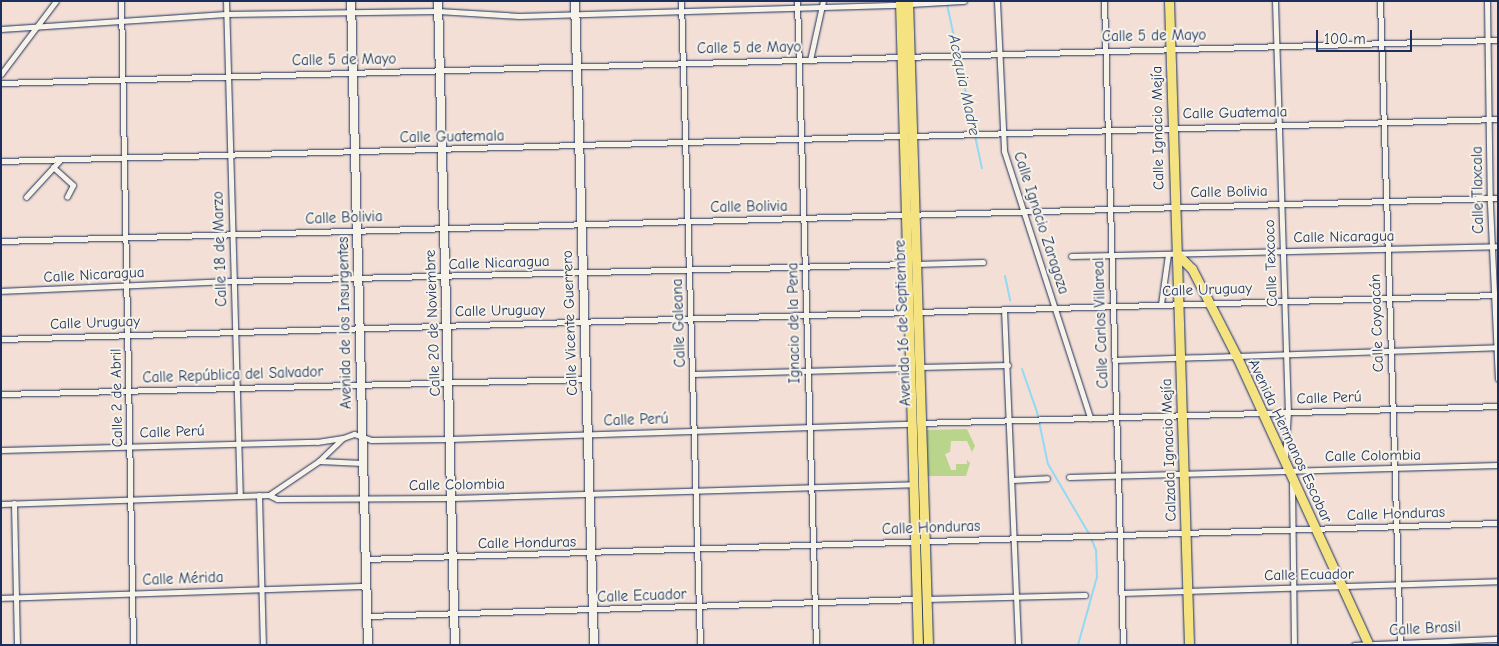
<!DOCTYPE html>
<meta charset="utf-8">
<style>
body{margin:0}
#map{position:relative;width:1499px;height:646px;overflow:hidden;background:#f3dfd5;font-family:"Comic Neue",sans-serif}
div>[style]{position:absolute}
.green>*{inset:0;background:#b9d48b}
.stream>*{height:2px;margin:-1px;padding:0 1px;transform-origin:1px;border-radius:1px;background:#92daf3}
.roads{filter:drop-shadow(0 0 1px #1b2f5e) drop-shadow(0 0 1px #1b2f5e)}
.street>*{height:5px;margin:-2.5px;padding:0 2.5px;transform-origin:2.5px;border-radius:2.5px;background:#f7f3e8}
.secondary>*{height:8px;margin:-4px;padding:0 4px;transform-origin:4px;border-radius:4px;background:#f7f3e8}
.primary>*{height:9px;margin:-4.5px;padding:0 4.5px;transform-origin:4.5px;border-radius:4.5px;background:#f5e382}
span{translate:-50% -50%;white-space:nowrap;text-align:center;line-height:1.15;-webkit-text-stroke:4px #f7f3e8;paint-order:stroke}
.street-label{font-size:15px;color:#1b2f5e}
.water-label{font-size:16px;color:#33517c;font-style:italic}
.frame{position:absolute;inset:0;border:2px solid #1b2f5e;pointer-events:none}
.scale{position:absolute;left:1316px;top:30px;width:96px;height:22px;box-sizing:border-box;border:2px solid #1b2f5e;border-top:0;padding-left:6px;font-size:15px;line-height:18px;white-space:nowrap;color:#1b2f5e;-webkit-text-stroke:4px #f7f3e8;paint-order:stroke}
</style>
<div id="map">
<div class="green">
<i style="clip-path:polygon(967px 429px,975px 446px,972px 452px,967px 441px,951px 441px,950px 452px,945px 454px,951px 470px,956px 470px,956px 464px,967px 464px,967px 460px,970px 463px,966px 476px,928px 476px,927px 430px)"></i>
</div>
<div class="stream">
<i style="left:947px;top:4px;width:168px;rotate:78deg"></i>
<i style="left:1005px;top:276px;width:25px;rotate:78deg"></i>
<i style="left:1022px;top:369px;width:46px;rotate:70.8deg"></i>
<i style="left:1037px;top:412px;width:53px;rotate:78.1deg"></i>
<i style="left:1048px;top:464px;width:81px;rotate:59.6deg"></i>
<i style="left:1078px;top:645px;width:71px;rotate:-74.4deg"></i>
<i style="left:1097px;top:577px;width:27px;rotate:-92deg"></i>
<i style="left:1096px;top:550px;width:13px;rotate:-113deg"></i>
</div>
<div class="roads">
<div class="street">
<i style="left:121px;top:1px;width:644px;rotate:88.93deg"></i>
<i style="left:226px;top:1px;width:495px;rotate:88.4deg"></i>
<i style="left:681px;top:1px;width:644px;rotate:88.31deg"></i>
<i style="left:797px;top:1px;width:644px;rotate:88.31deg"></i>
<i style="left:997px;top:1px;width:150px;rotate:87.3deg"></i>
<i style="left:1004px;top:151px;width:281px;rotate:72.1deg"></i>
<i style="left:1104px;top:1px;width:644px;rotate:88.31deg"></i>
<i style="left:1275px;top:1px;width:411px;rotate:88.2deg"></i>
<i style="left:1288px;top:412px;width:46px;rotate:93.7deg"></i>
<i style="left:1380px;top:1px;width:644px;rotate:88.22deg"></i>
<i style="left:1487px;top:1px;width:203px;rotate:89.2deg"></i>
<i style="left:1490px;top:204px;width:175px;rotate:87.4deg"></i>
<i style="left:908px;top:4px;width:56px;rotate:-3.1deg"></i>
<i style="left:1px;top:29px;width:225px;rotate:-3.8deg"></i>
<i style="left:226px;top:14px;width:212px;rotate:-0.8deg"></i>
<i style="left:438px;top:11px;width:81px;rotate:3.5deg"></i>
<i style="left:519px;top:16px;width:381px;rotate:-1.7deg"></i>
<i style="left:810px;top:60px;width:60px;rotate:-77.6deg"></i>
<i style="left:1px;top:74px;width:91px;rotate:-53deg"></i>
<i style="left:1px;top:83px;width:1498px;rotate:-1.65deg"></i>
<i style="left:912px;top:136px;width:586px;rotate:-1.66deg"></i>
<i style="left:1px;top:161px;width:903px;rotate:-1.59deg"></i>
<i style="left:53px;top:167px;width:27px;rotate:42deg"></i>
<i style="left:73px;top:185px;width:13px;rotate:117deg"></i>
<i style="left:26px;top:197px;width:50px;rotate:-47.4deg"></i>
<i style="left:1px;top:241px;width:1498px;rotate:-1.65deg"></i>
<i style="left:1071px;top:256px;width:427px;rotate:-1.3deg"></i>
<i style="left:916px;top:264px;width:67px;rotate:-1.7deg"></i>
<i style="left:1px;top:291px;width:232px;rotate:-2.5deg"></i>
<i style="left:233px;top:281px;width:675px;rotate:-1.44deg"></i>
<i style="left:1161px;top:304px;width:50px;rotate:-82deg"></i>
<i style="left:1004px;top:309px;width:336px;rotate:87.6deg"></i>
<i style="left:917px;top:312px;width:581px;rotate:-1.68deg"></i>
<i style="left:1px;top:339px;width:908px;rotate:-1.7deg"></i>
<i style="left:1114px;top:360px;width:384px;rotate:-1.9deg"></i>
<i style="left:919px;top:367px;width:89px;rotate:-1.3deg"></i>
<i style="left:693px;top:374px;width:217px;rotate:-1.6deg"></i>
<i style="left:1px;top:394px;width:585px;rotate:-1.47deg"></i>
<i style="left:920px;top:423px;width:578px;rotate:-1.68deg"></i>
<i style="left:1px;top:450px;width:316px;rotate:-1.5deg"></i>
<i style="left:317px;top:442px;width:26px;rotate:-9deg"></i>
<i style="left:319px;top:461px;width:43px;rotate:2.7deg"></i>
<i style="left:1069px;top:477px;width:429px;rotate:-1.6deg"></i>
<i style="left:1012px;top:480px;width:35px;rotate:-3deg"></i>
<i style="left:1292px;top:483px;width:162px;rotate:89.3deg"></i>
<i style="left:259px;top:495px;width:150px;rotate:88.5deg"></i>
<i style="left:269px;top:495px;width:60px;rotate:-34.2deg"></i>
<i style="left:319px;top:461px;width:33px;rotate:-44deg"></i>
<i style="left:343px;top:438px;width:12px;rotate:-20deg"></i>
<i style="left:354px;top:434px;width:18px;rotate:19deg"></i>
<i style="left:371px;top:440px;width:79px;rotate:-0.7deg"></i>
<i style="left:450px;top:439px;width:462px;rotate:-1.9deg"></i>
<i style="left:14px;top:503px;width:142px;rotate:88.8deg"></i>
<i style="left:1px;top:504px;width:268px;rotate:-1.9deg"></i>
<i style="left:269px;top:495px;width:9px;rotate:27deg"></i>
<i style="left:277px;top:499px;width:175px;rotate:-0.3deg"></i>
<i style="left:452px;top:498px;width:462px;rotate:-1.7deg"></i>
<i style="left:365px;top:559px;width:1134px;rotate:-1.82deg"></i>
<i style="left:1121px;top:593px;width:377px;rotate:-1.8deg"></i>
<i style="left:1px;top:598px;width:365px;rotate:-1.9deg"></i>
<i style="left:926px;top:599px;width:159px;rotate:-1.4deg"></i>
<i style="left:367px;top:616px;width:550px;rotate:-1.77deg"></i>
<i style="left:1354px;top:645px;width:144px;rotate:-2.4deg"></i>
</div>
<div class="secondary">
<i style="left:351px;top:1px;width:644px;rotate:88.49deg"></i>
<i style="left:438px;top:1px;width:644px;rotate:88.49deg"></i>
<i style="left:575px;top:1px;width:644px;rotate:88.31deg"></i>
</div>
<div class="primary">
<i style="left:900px;top:1px;width:644px;rotate:88.4deg"></i>
<i style="left:908px;top:1px;width:644px;rotate:88.22deg"></i>
<i style="left:1169px;top:1px;width:644px;rotate:88.22deg"></i>
<i style="left:1177px;top:254px;width:21px;rotate:45deg"></i>
<i style="left:1192px;top:269px;width:99px;rotate:62.9deg"></i>
<i style="left:1237px;top:357px;width:317px;rotate:65.4deg"></i>
</div>
</div>
<div class="street-label">
<span style="left:1154px;top:36px;rotate:-1deg">Calle 5 de Mayo</span>
<span style="left:749px;top:48px;rotate:-1deg">Calle 5 de Mayo</span>
<span style="left:344px;top:60px;rotate:-1deg">Calle 5 de Mayo</span>
<span style="left:1235px;top:113px;rotate:-1deg">Calle Guatemala</span>
<span style="left:1158px;top:128px;rotate:-91deg">Calle Ignacio Mejía</span>
<span style="left:452px;top:137px;rotate:-1deg">Calle Guatemala</span>
<span style="left:1478px;top:190px;rotate:-91deg">Calle Tlaxcala</span>
<span style="left:1229px;top:192px;rotate:-1deg">Calle Bolivia</span>
<span style="left:749px;top:207px;rotate:-1deg">Calle Bolivia</span>
<span style="left:344px;top:218px;rotate:-2deg">Calle Bolivia</span>
<span style="left:1041px;top:223px;rotate:72deg">Calle Ignacio Zaragoza</span>
<span style="left:1344px;top:237px;rotate:-1deg">Calle Nicaragua</span>
<span style="left:220px;top:249px;rotate:-92deg">Calle 18 de Marzo</span>
<span style="left:499px;top:263px;rotate:-2deg">Calle Nicaragua</span>
<span style="left:1271px;top:263px;rotate:-92deg">Calle Texcoco</span>
<span style="left:94px;top:275px;rotate:-3deg">Calle Nicaragua</span>
<span style="left:1207px;top:290px;rotate:-2deg">Calle Uruguay</span>
<span style="left:500px;top:311px;rotate:-1deg">Calle Uruguay</span>
<span style="left:95px;top:323px;rotate:-2deg">Calle Uruguay</span>
<span style="left:345px;top:323px;rotate:-91deg">Avenida de los Insurgentes</span>
<span style="left:433px;top:323px;rotate:-92deg">Calle 20 de Noviembre</span>
<span style="left:570px;top:323px;rotate:-92deg">Calle Vicente Guerrero</span>
<span style="left:679px;top:323px;rotate:-92deg">Calle Galeana</span>
<span style="left:794px;top:323px;rotate:-91deg">Ignacio de la Pena</span>
<span style="left:903px;top:323px;rotate:-92deg">Avenida 16 de Septiembre</span>
<span style="left:1101px;top:323px;rotate:-92deg">Calle Carlos Villareal</span>
<span style="left:1377px;top:323px;rotate:-92deg">Calle Coyoacán</span>
<span style="left:233px;top:375px;rotate:-2deg">Calle República del Salvador</span>
<span style="left:117px;top:398px;rotate:-91deg">Calle 2 de Abril</span>
<span style="left:1329px;top:398px;rotate:-2deg">Calle Perú</span>
<span style="left:636px;top:420px;rotate:-2deg">Calle Perú</span>
<span style="left:172px;top:432px;rotate:-2deg">Calle Perú</span>
<span style="left:1290px;top:441px;rotate:65deg">Avenida Hermanos Escobar</span>
<span style="left:1169px;top:450px;rotate:-92deg">Calzada Ignacio Mejía</span>
<span style="left:1373px;top:456px;rotate:-1deg">Calle Colombia</span>
<span style="left:457px;top:485px;rotate:-1deg">Calle Colombia</span>
<span style="left:1396px;top:514px;rotate:-2deg">Calle Honduras</span>
<span style="left:931px;top:528px;rotate:-2deg">Calle Honduras</span>
<span style="left:527px;top:543px;rotate:-1deg">Calle Honduras</span>
<span style="left:1309px;top:575px;rotate:-1deg">Calle Ecuador</span>
<span style="left:183px;top:579px;rotate:-2deg">Calle Mérida</span>
<span style="left:642px;top:596px;rotate:-2deg">Calle Ecuador</span>
<span style="left:1425px;top:629px;rotate:-3deg">Calle Brasil</span>
</div>
<div class="water-label">
<span style="left:964px;top:85px;rotate:78deg">Acequia Madre</span>
</div>
<div class="frame"></div>
<div class="scale">100 m</div>
</div>
